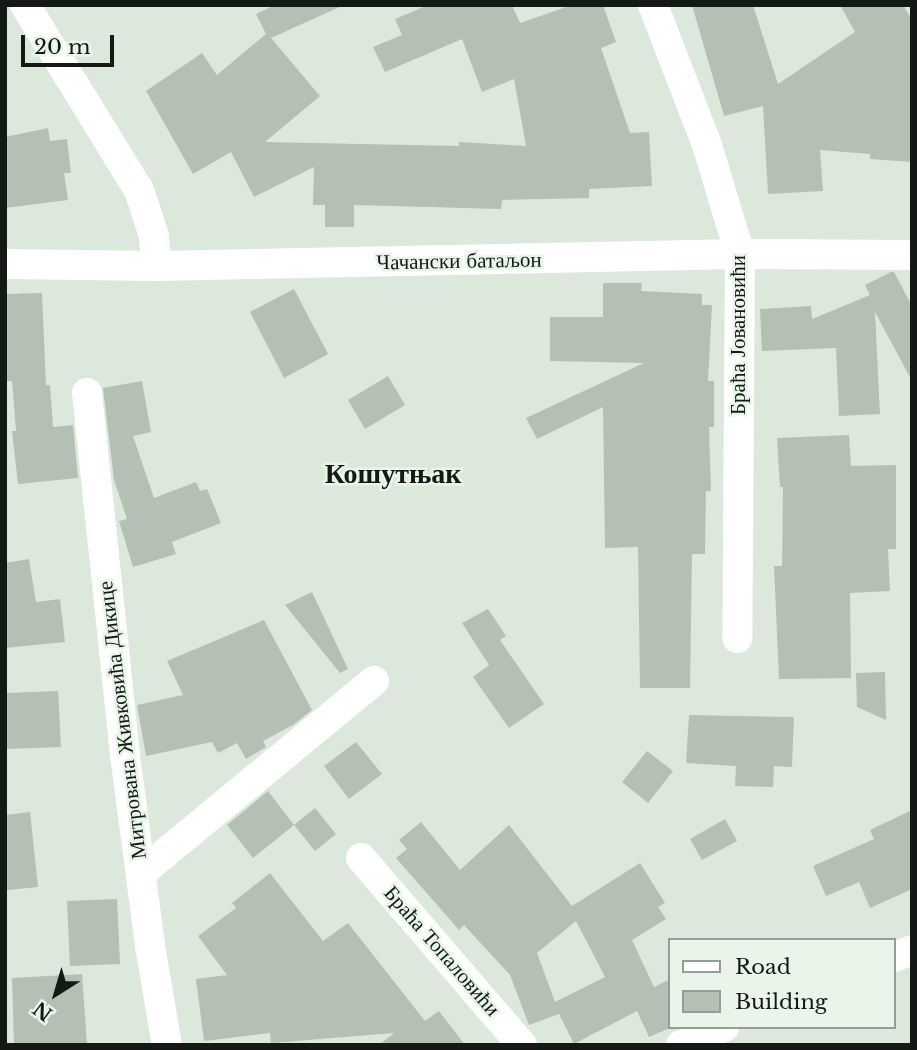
<!DOCTYPE html>
<meta charset="utf-8">
<style>
body{margin:0}
#map{position:relative;width:917px;height:1050px;overflow:hidden;background:#dde8dd;font-family:"Libre Baskerville",serif}
div>[style]{position:absolute}
.building>*{inset:0;background:#b5c0b5}
.minor>*{height:30px;margin:-15px;padding:0 15px;transform-origin:15px;border-radius:15px;background:#fff}
span{translate:-50% -50%;white-space:nowrap;text-align:center;line-height:1.15;-webkit-text-stroke:5px #eaf5ea;paint-order:stroke}
.street-label{font-size:21px;color:#151915}
.district-label{font-size:28px;color:#151915;font-weight:700}
.frame{position:absolute;inset:0;border:7px solid #151915;pointer-events:none}
.legend{position:absolute;left:668px;top:938px;width:228px;height:91px;box-sizing:border-box;background:#eaf5ea;border:2px solid #959d95;margin:0;padding:9px 12px;list-style:none;font-size:21px;color:#151915}
.legend li{display:flex;align-items:center;gap:14px;height:35px}
.legend b{width:35px;border:2px solid #959d95}
.north{position:absolute;left:21px;top:959px;width:70px;height:70px;-webkit-text-stroke:5px #eaf5ea;paint-order:stroke;rotate:217deg;font-size:19px;font-weight:700;line-height:28px;text-align:center;color:#151915}
.north::after{content:'';display:block;margin:auto;width:24px;height:32px;background:#151915;clip-path:polygon(50% 0,100% 100%,50% 72%,0 100%)}
.scale{position:absolute;left:21px;top:35px;width:93px;height:32px;box-sizing:border-box;border:4px solid #151915;border-top:0;padding-left:9px;font-size:21px;line-height:24px;white-space:nowrap;color:#151915;-webkit-text-stroke:5px #eaf5ea;paint-order:stroke}
</style>
<div id="map">
<div class="building">
<i style="clip-path:polygon(275px 5px,344px 5px,271px 38px,320px 96px,265px 142px,459px 146px,459px 142px,526px 146px,514px 79px,482px 92px,462px 39px,385px 72px,373px 47px,402px 35px,395px 19px,428px 5px,512px 5px,520px 23px,572px 5px,603px 5px,616px 42px,601px 48px,630px 133px,649px 132px,652px 186px,589px 189px,589px 198px,502px 200px,501px 209px,354px 205px,354px 227px,325px 227px,325px 205px,313px 205px,314px 167px,254px 197px,231px 152px,193px 174px,146px 91px,202px 53px,217px 75px,266px 34px,256px 14px)"></i>
<i style="clip-path:polygon(692px 5px,753px 5px,778px 84px,855px 32px,840px 5px,903px 5px,912px 20px,912px 162px,870px 159px,870px 154px,820px 150px,823px 191px,768px 194px,763px 106px,724px 116px)"></i>
<i style="clip-path:polygon(48px 128px,50px 141px,67px 139px,71px 173px,64px 173px,68px 200px,5px 208px,5px 137px)"></i>
<i style="clip-path:polygon(891px 272px,894px 272px,912px 306px,912px 381px,875px 312px,880px 414px,839px 416px,836px 348px,762px 351px,760px 309px,811px 306px,812px 319px,870px 295px,865px 285px)"></i>
<i style="clip-path:polygon(603px 283px,642px 283px,641px 291px,702px 294px,702px 305px,712px 305px,708px 381px,714px 381px,714px 427px,709px 427px,711px 491px,706px 491px,705px 554px,692px 554px,690px 688px,640px 688px,638px 547px,605px 548px,603px 407px,537px 439px,526px 418px,644px 363px,550px 361px,550px 317px,603px 317px)"></i>
<i style="clip-path:polygon(294px 289px,328px 354px,284px 378px,250px 312px)"></i>
<i style="clip-path:polygon(42px 293px,46px 385px,50px 385px,53px 427px,73px 425px,78px 478px,18px 484px,12px 431px,16px 431px,12px 381px,5px 381px,5px 294px)"></i>
<i style="clip-path:polygon(388px 376px,405px 405px,365px 429px,348px 400px)"></i>
<i style="clip-path:polygon(142px 381px,151px 432px,133px 436px,154px 498px,196px 482px,200px 491px,207px 489px,221px 523px,172px 542px,176px 554px,133px 567px,119px 521px,127px 519px,114px 480px,103px 388px)"></i>
<i style="clip-path:polygon(849px 435px,851px 466px,896px 465px,896px 549px,888px 549px,890px 591px,850px 593px,851px 678px,779px 679px,774px 566px,782px 566px,783px 487px,780px 487px,777px 438px)"></i>
<i style="clip-path:polygon(29px 559px,36px 602px,60px 599px,65px 642px,5px 648px,5px 563px)"></i>
<i style="clip-path:polygon(312px 592px,348px 669px,340px 673px,285px 605px)"></i>
<i style="clip-path:polygon(488px 609px,506px 636px,500px 640px,544px 704px,509px 728px,473px 677px,489px 665px,462px 623px)"></i>
<i style="clip-path:polygon(264px 620px,312px 710px,293px 725px,263px 741px,266px 747px,246px 759px,237px 743px,218px 753px,212px 742px,146px 756px,137px 705px,183px 695px,167px 661px)"></i>
<i style="clip-path:polygon(885px 672px,886px 720px,857px 707px,856px 673px)"></i>
<i style="clip-path:polygon(58px 691px,61px 747px,5px 749px,5px 693px)"></i>
<i style="clip-path:polygon(689px 715px,794px 717px,792px 767px,774px 766px,773px 787px,735px 786px,736px 766px,686px 763px)"></i>
<i style="clip-path:polygon(356px 742px,382px 774px,349px 799px,324px 766px)"></i>
<i style="clip-path:polygon(647px 751px,673px 771px,648px 803px,622px 782px)"></i>
<i style="clip-path:polygon(268px 791px,294px 825px,253px 858px,227px 825px)"></i>
<i style="clip-path:polygon(315px 808px,336px 834px,315px 851px,294px 825px)"></i>
<i style="clip-path:polygon(912px 810px,912px 889px,870px 908px,859px 882px,826px 896px,813px 866px,874px 839px,870px 830px)"></i>
<i style="clip-path:polygon(30px 812px,38px 887px,7px 890px,5px 815px)"></i>
<i style="clip-path:polygon(725px 819px,737px 841px,702px 860px,690px 839px)"></i>
<i style="clip-path:polygon(evenodd,421px 822px,460px 870px,509px 825px,572px 906px,640px 863px,665px 903px,658px 907px,666px 919px,632px 940px,654px 987px,670px 979px,670px 1028px,649px 1037px,637px 1011px,574px 1044px,559px 1014px,529px 1025px,510px 975px,464px 925px,459px 930px,396px 858px,407px 849px,399px 840px,421px 822px,576px 921px,605px 977px,555px 1002px,537px 953px,576px 921px)"></i>
<i style="clip-path:polygon(270px 873px,323px 941px,348px 923px,425px 1021px,439px 1011px,465px 1045px,379px 1045px,394px 1033px,271px 1043px,270px 1033px,204px 1041px,196px 979px,227px 975px,198px 936px,236px 908px,232px 903px)"></i>
<i style="clip-path:polygon(117px 899px,120px 964px,70px 966px,67px 901px)"></i>
<i style="clip-path:polygon(82px 974px,87px 1045px,14px 1045px,12px 978px)"></i>
</div>
<div class="minor">
<i style="left:25px;top:5px;width:217px;rotate:58.4deg"></i>
<i style="left:139px;top:190px;width:48px;rotate:71.9deg"></i>
<i style="left:154px;top:236px;width:30px;rotate:86deg"></i>
<i style="left:653px;top:5px;width:150px;rotate:68.9deg"></i>
<i style="left:707px;top:145px;width:114px;rotate:73.2deg"></i>
<i style="left:740px;top:254px;width:384px;rotate:90.4deg"></i>
<i style="left:5px;top:264px;width:151px;rotate:0.8deg"></i>
<i style="left:156px;top:266px;width:584px;rotate:-1.18deg"></i>
<i style="left:740px;top:254px;width:172px;rotate:0.3deg"></i>
<i style="left:87px;top:393px;width:364px;rotate:84deg"></i>
<i style="left:125px;top:755px;width:193px;rotate:82.5deg"></i>
<i style="left:150px;top:946px;width:100px;rotate:80.3deg"></i>
<i style="left:361px;top:858px;width:247px;rotate:49.3deg"></i>
<i style="left:141px;top:873px;width:302px;rotate:-39.5deg"></i>
<i style="left:894px;top:957px;width:19px;rotate:-21deg"></i>
<i style="left:681px;top:1045px;width:47px;rotate:-22.7deg"></i>
</div>
<div class="street-label">
<span style="left:459px;top:261px;rotate:-1deg">Чачански батаљон</span>
<span style="left:738px;top:335px;rotate:-90deg">Браћа Јовановићи</span>
<span style="left:122px;top:720px;rotate:-97deg">Митрована Живковића Дикице</span>
<span style="left:442px;top:951px;rotate:49deg">Браћа Топаловићи</span>
</div>
<div class="district-label">
<span style="left:393px;top:474px">Кошутњак</span>
</div>
<div class="frame"></div>
<ul class="legend">
<li><b style="height:9px;background:#fff"></b>Road</li>
<li><b style="height:19px;background:#b5c0b5"></b>Building</li>
</ul>
<div class="north">N</div>
<div class="scale">20 m</div>
</div>
